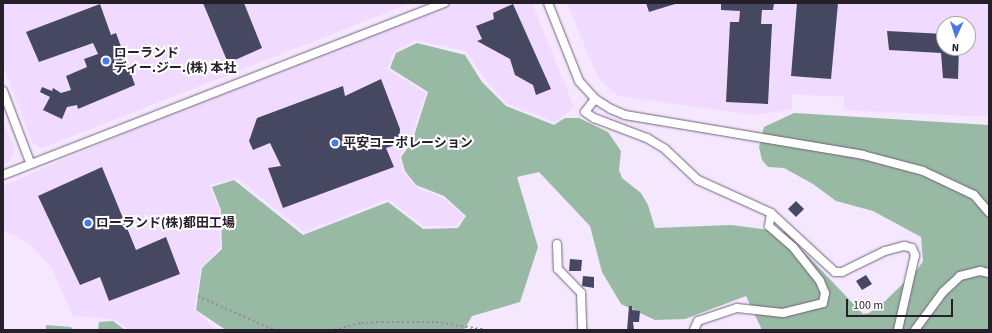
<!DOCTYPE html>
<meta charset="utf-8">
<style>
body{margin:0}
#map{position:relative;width:992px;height:333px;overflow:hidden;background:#f5e7fe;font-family:"Source Sans 3","Noto Sans JP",sans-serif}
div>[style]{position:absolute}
.built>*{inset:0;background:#f0dbfe}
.forest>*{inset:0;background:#98baa4}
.building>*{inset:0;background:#464861}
.path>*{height:1.5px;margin-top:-0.75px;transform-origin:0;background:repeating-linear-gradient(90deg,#968c9d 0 2px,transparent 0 5px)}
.roads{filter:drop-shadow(0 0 1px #71627a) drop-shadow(0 0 1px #71627a)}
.minor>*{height:8px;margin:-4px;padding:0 4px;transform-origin:4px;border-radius:4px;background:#fff}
.dots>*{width:11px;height:11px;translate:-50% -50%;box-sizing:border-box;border:2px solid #fff;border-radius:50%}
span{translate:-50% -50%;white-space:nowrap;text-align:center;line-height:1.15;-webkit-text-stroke:4px #fff;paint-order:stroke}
.poi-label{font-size:13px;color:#251f29;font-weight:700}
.left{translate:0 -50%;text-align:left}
.frame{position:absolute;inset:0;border:4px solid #251f29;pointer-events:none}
.north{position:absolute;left:936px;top:16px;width:40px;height:40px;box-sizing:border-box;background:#fff;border:1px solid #a8a5a9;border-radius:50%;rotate:183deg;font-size:11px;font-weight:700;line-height:16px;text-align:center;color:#251f29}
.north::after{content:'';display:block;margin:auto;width:14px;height:18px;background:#4579ea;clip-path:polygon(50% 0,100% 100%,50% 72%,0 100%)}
.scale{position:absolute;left:846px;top:299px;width:107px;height:18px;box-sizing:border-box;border:2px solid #251f29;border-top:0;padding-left:5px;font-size:12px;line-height:14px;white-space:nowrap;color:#251f29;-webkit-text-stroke:3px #fff;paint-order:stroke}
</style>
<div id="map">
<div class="built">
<i style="clip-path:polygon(3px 3px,411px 3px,42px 148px,33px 144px,3px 65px)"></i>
<i style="clip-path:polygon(456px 3px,532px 3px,574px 107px,555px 122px,507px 104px,485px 79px,466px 51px,415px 40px,394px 52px,387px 69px,426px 93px,410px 141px,399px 157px,403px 171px,415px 187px,443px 198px,464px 216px,456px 226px,424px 226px,388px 199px,304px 232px,237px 178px,209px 185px,219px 210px,221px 247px,201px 268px,194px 309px,216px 330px,129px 330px,114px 319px,73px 316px,52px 268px,30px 244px,3px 230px,3px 186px,210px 96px)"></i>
<i style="clip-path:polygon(evenodd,567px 3px,989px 3px,989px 117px,844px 110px,844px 97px,792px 94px,792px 109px,755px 115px,618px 96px,598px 78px,567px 3px,944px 24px,968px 24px,968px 48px,944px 48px,944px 24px)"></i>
<i style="clip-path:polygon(3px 121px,15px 150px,9px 162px,3px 165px)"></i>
</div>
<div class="forest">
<i style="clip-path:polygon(417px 43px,465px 55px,482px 82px,506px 106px,554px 125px,565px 118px,579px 118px,608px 132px,621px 151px,619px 170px,622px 178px,641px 193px,648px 205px,655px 228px,731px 225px,785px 232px,863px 314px,869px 313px,882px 304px,917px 270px,923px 261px,921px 237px,873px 211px,836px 201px,813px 184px,784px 168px,768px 167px,762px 160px,759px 147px,764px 127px,794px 113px,989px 125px,989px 330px,762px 330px,746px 296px,685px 319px,655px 320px,621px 304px,602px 272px,590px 226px,539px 172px,517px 177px,538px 247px,520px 302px,472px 316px,464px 330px,226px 330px,196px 310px,202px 268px,222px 249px,221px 210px,212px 187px,234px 180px,303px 235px,388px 202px,423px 229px,458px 228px,466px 216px,444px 196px,416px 185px,405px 171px,401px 157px,412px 142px,428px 92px,390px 68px,396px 53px)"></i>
<i style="clip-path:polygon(113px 321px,125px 330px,98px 330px,99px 322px)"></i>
<i style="clip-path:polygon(46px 325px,71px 327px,73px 330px,46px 330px)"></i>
</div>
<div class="building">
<i style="clip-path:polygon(203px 3px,244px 3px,262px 48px,228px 63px)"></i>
<i style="clip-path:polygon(646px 3px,675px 3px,675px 4px,649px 12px)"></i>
<i style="clip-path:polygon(721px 3px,774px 3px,773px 10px,762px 10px,761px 24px,772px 24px,768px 104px,726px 102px,730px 22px,739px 22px,740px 11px,721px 10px)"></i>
<i style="clip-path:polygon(797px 3px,838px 3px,831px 79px,791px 76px)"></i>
<i style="clip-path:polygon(100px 4px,111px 35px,116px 33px,135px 85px,78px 109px,77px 105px,67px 107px,62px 119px,43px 110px,50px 97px,40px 92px,42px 87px,52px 91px,53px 88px,61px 93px,71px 90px,66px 76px,87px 67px,84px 59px,98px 54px,93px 43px,39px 62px,26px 32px)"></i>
<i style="clip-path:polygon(513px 4px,551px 89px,536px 95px,533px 85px,515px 75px,510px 59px,477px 41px,482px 39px,476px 26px,494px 19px,493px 13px)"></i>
<i style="clip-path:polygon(887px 31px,944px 34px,944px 48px,959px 48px,958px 79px,943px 78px,941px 53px,889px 50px)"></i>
<i style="clip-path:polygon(381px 79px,400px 129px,399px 144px,386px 148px,394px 167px,283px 208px,268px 168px,281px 166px,270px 143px,253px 150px,249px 141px,257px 118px,343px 86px,345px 96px)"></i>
<i style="clip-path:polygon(102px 167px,136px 250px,166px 237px,180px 274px,109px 301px,100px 277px,80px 285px,38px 196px)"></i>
<i style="clip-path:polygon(796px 201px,804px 209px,796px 217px,788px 209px)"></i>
<i style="clip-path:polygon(570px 259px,582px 260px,581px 271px,569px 271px)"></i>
<i style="clip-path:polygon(866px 275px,872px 284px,862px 290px,856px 281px)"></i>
<i style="clip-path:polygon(583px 276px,594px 277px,594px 288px,582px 286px)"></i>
<i style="clip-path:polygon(629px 306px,632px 306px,632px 310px,640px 311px,639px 322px,633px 322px,634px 330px,627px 330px)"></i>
</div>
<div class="path">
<i style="left:198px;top:296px;width:83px;rotate:24.1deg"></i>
<i style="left:334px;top:330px;width:28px;rotate:-15deg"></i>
<i style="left:361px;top:323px;width:21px;rotate:-3deg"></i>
<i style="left:382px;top:322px;width:54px"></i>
<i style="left:436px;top:322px;width:51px;rotate:9.1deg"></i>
</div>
<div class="roads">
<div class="minor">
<i style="left:548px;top:3px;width:84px;rotate:68.3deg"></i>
<i style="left:579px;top:81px;width:24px;rotate:48deg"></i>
<i style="left:595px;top:99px;width:19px;rotate:32deg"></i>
<i style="left:611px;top:109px;width:15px;rotate:23deg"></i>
<i style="left:625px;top:115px;width:241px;rotate:9.5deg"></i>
<i style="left:863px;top:155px;width:62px;rotate:14.9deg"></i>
<i style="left:923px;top:171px;width:56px;rotate:25.2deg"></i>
<i style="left:974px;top:195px;width:23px;rotate:49deg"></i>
<i style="left:3px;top:91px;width:76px;rotate:69.2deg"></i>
<i style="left:595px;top:99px;width:16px;rotate:128deg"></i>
<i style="left:585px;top:112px;width:11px;rotate:34deg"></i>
<i style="left:594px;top:118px;width:57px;rotate:20.7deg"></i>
<i style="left:647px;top:138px;width:21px;rotate:31deg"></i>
<i style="left:665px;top:149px;width:45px;rotate:43.2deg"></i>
<i style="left:698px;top:180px;width:80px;rotate:24.3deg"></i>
<i style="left:771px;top:213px;width:87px;rotate:42.7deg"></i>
<i style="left:835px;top:272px;width:7px"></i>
<i style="left:842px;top:272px;width:48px;rotate:-26deg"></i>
<i style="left:885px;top:251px;width:20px;rotate:-15deg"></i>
<i style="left:904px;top:246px;width:8px;rotate:14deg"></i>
<i style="left:912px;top:248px;width:8px;rotate:67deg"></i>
<i style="left:915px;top:255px;width:77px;rotate:102.8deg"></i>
<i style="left:3px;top:175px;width:474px;rotate:-21.3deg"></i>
<i style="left:557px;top:244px;width:25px;rotate:88deg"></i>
<i style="left:558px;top:269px;width:33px;rotate:46deg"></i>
<i style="left:581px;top:293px;width:37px;rotate:88deg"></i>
<i style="left:694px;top:330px;width:10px;rotate:-66deg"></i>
<i style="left:698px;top:321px;width:41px;rotate:-18.4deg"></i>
<i style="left:737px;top:308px;width:46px;rotate:6.2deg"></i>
<i style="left:783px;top:313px;width:41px;rotate:-14deg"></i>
<i style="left:823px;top:303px;width:10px;rotate:-79deg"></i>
<i style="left:825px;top:293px;width:13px;rotate:-113deg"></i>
<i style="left:820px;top:281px;width:43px;rotate:-128.5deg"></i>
<i style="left:793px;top:247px;width:32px;rotate:-139deg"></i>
<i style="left:769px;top:226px;width:13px;rotate:-81deg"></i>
<i style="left:915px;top:330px;width:47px;rotate:-53.6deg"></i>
<i style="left:943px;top:292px;width:23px;rotate:-43deg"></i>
<i style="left:960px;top:276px;width:21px;rotate:-14deg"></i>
<i style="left:980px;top:271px;width:9px;rotate:13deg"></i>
</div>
</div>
<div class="dots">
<i style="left:106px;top:61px;background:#4579ea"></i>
<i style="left:335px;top:143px;background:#4579ea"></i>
<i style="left:88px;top:223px;background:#4579ea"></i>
</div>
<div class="poi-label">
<span class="left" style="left:114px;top:61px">ローランド<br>ディー.ジー.(株) 本社</span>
<span class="left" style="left:343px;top:143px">平安コーポレーション</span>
<span class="left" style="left:96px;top:223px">ローランド(株)都田工場</span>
</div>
<div class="frame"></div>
<div class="north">N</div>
<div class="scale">100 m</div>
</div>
